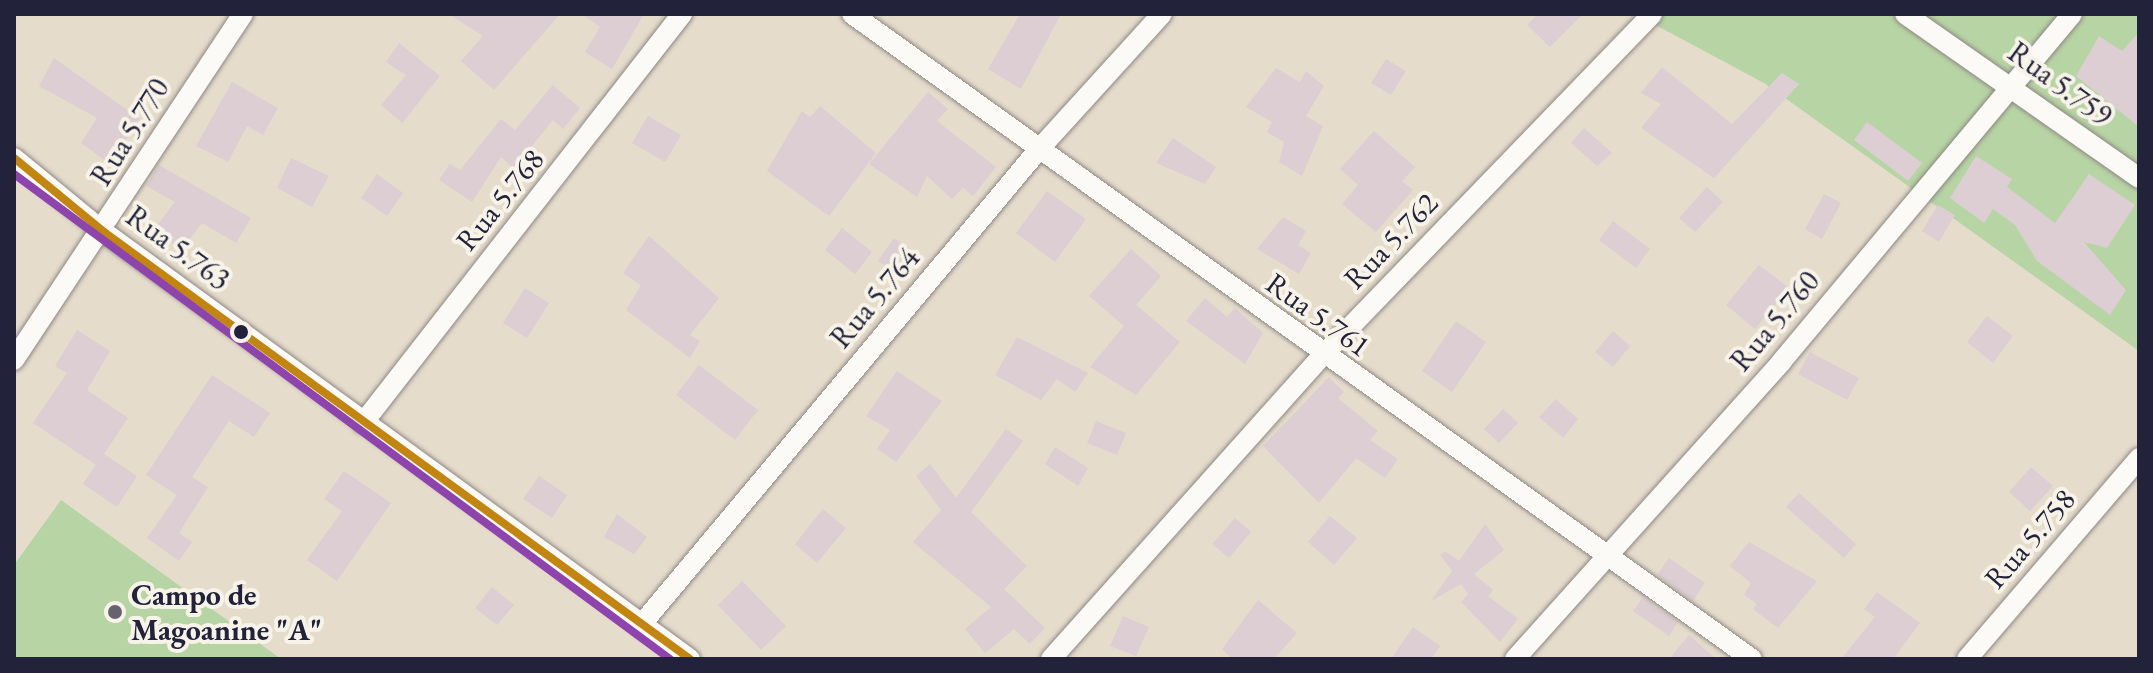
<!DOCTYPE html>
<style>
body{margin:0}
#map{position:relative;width:2153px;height:673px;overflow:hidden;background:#e6dccc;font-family:"EB Garamond",serif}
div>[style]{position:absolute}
.green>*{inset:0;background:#b7d4a4}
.building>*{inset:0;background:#dcced2}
.roads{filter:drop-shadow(0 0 2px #8d8884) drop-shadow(0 0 2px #8d8884)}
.minor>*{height:20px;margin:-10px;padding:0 10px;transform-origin:10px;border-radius:10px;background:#fbfaf7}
.bus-1>*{height:8px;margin:-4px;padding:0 4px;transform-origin:4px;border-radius:4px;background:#c2850f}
.bus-2>*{height:8px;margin:-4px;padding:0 4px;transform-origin:4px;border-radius:4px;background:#8e44ad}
.dots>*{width:22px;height:22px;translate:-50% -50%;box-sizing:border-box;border:4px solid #f7f3e8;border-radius:50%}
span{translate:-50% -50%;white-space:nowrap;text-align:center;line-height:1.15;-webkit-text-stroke:8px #f7f3e8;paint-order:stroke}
.street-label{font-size:30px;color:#22223b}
.poi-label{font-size:30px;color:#22223b;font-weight:700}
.left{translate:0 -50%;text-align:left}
.frame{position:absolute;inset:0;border:16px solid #22223b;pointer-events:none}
</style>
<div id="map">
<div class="green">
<i style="clip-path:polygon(1635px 14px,2139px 14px,2139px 351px,1764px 83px)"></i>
<i style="clip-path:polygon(61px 500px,281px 659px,14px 659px,14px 565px)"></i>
</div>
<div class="building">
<i style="clip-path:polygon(449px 14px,560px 14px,494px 90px,461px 61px,483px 36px)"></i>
<i style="clip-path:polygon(582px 14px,644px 14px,612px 69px,585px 52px,600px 27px)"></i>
<i style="clip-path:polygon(1020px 14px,1061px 14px,1021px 89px,988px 69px)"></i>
<i style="clip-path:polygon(1538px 14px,1583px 14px,1550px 47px,1527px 25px)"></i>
<i style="clip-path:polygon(2139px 32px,2139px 127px,2076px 76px,2099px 36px,2122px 51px)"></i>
<i style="clip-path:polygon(399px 43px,440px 76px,402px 123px,381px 105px,406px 75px,386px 62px)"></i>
<i style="clip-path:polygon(54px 58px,140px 119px,110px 164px,81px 143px,97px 118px,39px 86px)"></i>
<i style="clip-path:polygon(1386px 59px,1406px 71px,1391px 95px,1371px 83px)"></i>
<i style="clip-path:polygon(1662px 67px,1732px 124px,1782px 73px,1799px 84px,1714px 178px,1641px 128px,1661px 104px,1641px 93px)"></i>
<i style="clip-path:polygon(1276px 68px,1300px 82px,1306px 71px,1324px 86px,1306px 116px,1323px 126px,1302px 176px,1279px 162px,1284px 142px,1267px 132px,1272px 122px,1246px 107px)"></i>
<i style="clip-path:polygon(232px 82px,278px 108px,263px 135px,247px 126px,228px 162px,196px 146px)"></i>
<i style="clip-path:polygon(553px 85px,580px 108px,563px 129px,553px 120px,514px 168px,501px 157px,472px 202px,439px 180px,450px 164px,460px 170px,501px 119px,515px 130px)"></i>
<i style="clip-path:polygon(928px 92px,948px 109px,937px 121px,996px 167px,973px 196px,963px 188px,952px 199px,927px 176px,917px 197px,869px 164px)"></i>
<i style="clip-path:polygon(820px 106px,876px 153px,829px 216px,767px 171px,802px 111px,810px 117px)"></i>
<i style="clip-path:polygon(648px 116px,681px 135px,665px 162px,632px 143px)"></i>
<i style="clip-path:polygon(1867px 122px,1922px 163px,1908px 181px,1854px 140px)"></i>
<i style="clip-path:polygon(1584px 128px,1612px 153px,1597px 166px,1571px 143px)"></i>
<i style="clip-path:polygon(1374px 131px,1415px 167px,1402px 181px,1413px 190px,1376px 232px,1342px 204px,1358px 185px,1340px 169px)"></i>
<i style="clip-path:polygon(1173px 138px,1216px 167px,1205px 184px,1156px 163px)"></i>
<i style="clip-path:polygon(1976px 156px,2012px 179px,2007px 187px,2055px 223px,2089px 174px,2135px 205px,2107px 248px,2084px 242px,2126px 290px,2110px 315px,2037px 261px,2015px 225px,1993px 209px,1984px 223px,1950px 198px)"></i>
<i style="clip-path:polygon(291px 158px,329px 176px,312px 207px,277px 188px)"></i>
<i style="clip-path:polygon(159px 165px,251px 218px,236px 243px,202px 223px,181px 250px,154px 229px,175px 202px,146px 186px)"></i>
<i style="clip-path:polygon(377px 174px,403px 193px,387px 216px,361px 198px)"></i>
<i style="clip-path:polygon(1707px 187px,1723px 202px,1695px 232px,1679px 218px)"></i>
<i style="clip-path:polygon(1047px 191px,1086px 219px,1055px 262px,1016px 233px)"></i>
<i style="clip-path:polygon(1824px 194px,1841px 203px,1822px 239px,1805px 229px)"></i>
<i style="clip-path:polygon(1938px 205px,1955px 215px,1939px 242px,1922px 231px)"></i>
<i style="clip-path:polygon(1283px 217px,1306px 231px,1298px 245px,1311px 253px,1299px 274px,1257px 249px)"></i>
<i style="clip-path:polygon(1613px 221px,1650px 249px,1636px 268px,1599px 240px)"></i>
<i style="clip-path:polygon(842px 228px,872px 252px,855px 274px,825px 250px)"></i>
<i style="clip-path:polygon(649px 236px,719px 298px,690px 335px,700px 341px,690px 358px,626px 310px,641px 285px,623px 273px)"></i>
<i style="clip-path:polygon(894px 238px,916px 253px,901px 276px,878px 261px)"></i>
<i style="clip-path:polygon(1131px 249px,1161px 276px,1136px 305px,1180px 342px,1136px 395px,1090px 367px,1124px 326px,1089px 296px)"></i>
<i style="clip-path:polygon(1759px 265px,1789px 288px,1755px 329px,1726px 305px)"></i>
<i style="clip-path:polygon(525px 288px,549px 303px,527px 338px,503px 323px)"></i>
<i style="clip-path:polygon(1205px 298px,1227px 317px,1235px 308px,1263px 333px,1245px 364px,1186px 321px)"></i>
<i style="clip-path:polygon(1987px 316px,2013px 336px,1993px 363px,1967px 342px)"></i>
<i style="clip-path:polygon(1456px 321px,1486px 342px,1452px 392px,1422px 371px)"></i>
<i style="clip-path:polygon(77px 330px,110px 351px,87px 390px,128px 418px,104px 454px,137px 476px,117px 507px,83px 484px,96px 465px,33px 423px,67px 373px,55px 366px)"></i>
<i style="clip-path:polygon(1613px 331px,1630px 346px,1613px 367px,1595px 352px)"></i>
<i style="clip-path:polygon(1017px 337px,1023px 340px,1088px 373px,1075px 392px,1057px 379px,1041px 400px,995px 375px)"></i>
<i style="clip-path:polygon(1810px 352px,1859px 378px,1847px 400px,1798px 374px)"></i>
<i style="clip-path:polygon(699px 365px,758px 410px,735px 440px,676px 395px)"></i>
<i style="clip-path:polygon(897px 371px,942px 401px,896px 462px,877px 449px,890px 430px,866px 416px)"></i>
<i style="clip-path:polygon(212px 375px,270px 413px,254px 437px,229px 421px,192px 477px,208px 487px,179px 533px,192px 542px,179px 561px,147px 538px,177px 495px,146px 475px)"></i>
<i style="clip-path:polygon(1329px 377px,1344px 392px,1338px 398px,1378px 431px,1370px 440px,1398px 459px,1385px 478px,1356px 458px,1319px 503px,1263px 446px)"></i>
<i style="clip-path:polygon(1556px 399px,1578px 419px,1563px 438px,1539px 417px)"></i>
<i style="clip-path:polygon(1503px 409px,1518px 423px,1499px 443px,1484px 429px)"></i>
<i style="clip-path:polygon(1096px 421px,1126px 433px,1117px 455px,1087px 443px)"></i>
<i style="clip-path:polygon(1006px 429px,1023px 441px,971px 512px,1027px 566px,1004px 589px,1045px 628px,1030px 644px,1014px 629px,985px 653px,965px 629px,991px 607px,913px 542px,941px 510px,916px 476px,930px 464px,956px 498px)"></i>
<i style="clip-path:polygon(1055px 447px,1088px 468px,1078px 486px,1045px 464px)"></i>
<i style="clip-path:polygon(2031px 467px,2053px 486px,2030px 511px,2009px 492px)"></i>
<i style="clip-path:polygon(344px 471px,391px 503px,337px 581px,307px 560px,342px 511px,324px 499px)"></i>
<i style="clip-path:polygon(539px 476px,567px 495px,552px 518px,523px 499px)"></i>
<i style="clip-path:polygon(1799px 493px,1856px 544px,1844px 558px,1786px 507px)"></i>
<i style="clip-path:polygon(823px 509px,846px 528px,817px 563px,795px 544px)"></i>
<i style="clip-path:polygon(617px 514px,647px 537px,634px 554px,604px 537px)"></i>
<i style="clip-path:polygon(1330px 516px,1357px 538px,1334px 565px,1308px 542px)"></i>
<i style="clip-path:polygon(1235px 518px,1251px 532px,1229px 558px,1212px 544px)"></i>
<i style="clip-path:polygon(1485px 524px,1504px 550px,1474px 574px,1493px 590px,1488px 596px,1518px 619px,1500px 642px,1461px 602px,1468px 594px,1461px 584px,1431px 601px,1452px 571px,1440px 555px,1445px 551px,1459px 561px)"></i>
<i style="clip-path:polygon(1749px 542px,1817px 581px,1778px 628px,1753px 609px,1757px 604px,1744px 595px,1751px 583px,1730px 566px)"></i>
<i style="clip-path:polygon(1669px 558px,1705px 583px,1693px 601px,1657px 575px)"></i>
<i style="clip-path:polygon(742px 581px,786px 626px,761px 650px,718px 605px)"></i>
<i style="clip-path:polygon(492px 587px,514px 605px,497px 625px,475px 608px)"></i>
<i style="clip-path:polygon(1877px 592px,1920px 623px,1893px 659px,1841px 659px,1875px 617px,1864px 609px)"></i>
<i style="clip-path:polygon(1643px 597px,1678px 622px,1669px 636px,1633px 611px)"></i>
<i style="clip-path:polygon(1258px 600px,1297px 633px,1274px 659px,1232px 659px,1222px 649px)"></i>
<i style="clip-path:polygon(1123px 616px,1149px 627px,1136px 656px,1110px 646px)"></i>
<i style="clip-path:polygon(1413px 627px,1440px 646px,1431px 659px,1391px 659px)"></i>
<i style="clip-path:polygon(1689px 635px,1716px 659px,1669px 659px)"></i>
</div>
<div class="roads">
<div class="minor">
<i style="left:852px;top:14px;width:1107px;rotate:35.63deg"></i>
<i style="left:1905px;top:14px;width:286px;rotate:35deg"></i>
<i style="left:14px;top:158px;width:117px;rotate:39.4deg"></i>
<i style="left:104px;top:232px;width:725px;rotate:36.08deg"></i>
<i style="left:14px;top:360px;width:415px;rotate:-56.5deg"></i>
<i style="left:363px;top:423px;width:519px;rotate:-52.05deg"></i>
<i style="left:641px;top:625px;width:622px;rotate:-50.09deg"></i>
<i style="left:1040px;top:148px;width:181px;rotate:-47.7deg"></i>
<i style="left:1051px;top:659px;width:407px;rotate:-48.2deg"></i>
<i style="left:1322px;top:356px;width:475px;rotate:-46deg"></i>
<i style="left:1515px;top:659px;width:400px;rotate:-48.1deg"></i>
<i style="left:1782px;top:361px;width:452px;rotate:-50.1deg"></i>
<i style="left:1967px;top:659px;width:265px;rotate:-49.4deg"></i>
</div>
</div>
<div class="bus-1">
<i style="left:14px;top:158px;width:117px;rotate:39.4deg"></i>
<i style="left:104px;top:232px;width:725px;rotate:36.08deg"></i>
</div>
<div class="bus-2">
<i style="left:14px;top:174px;width:816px;rotate:36.48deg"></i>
</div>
<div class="dots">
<i style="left:241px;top:332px;background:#22223b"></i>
<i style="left:115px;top:612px;background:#67636e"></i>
</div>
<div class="street-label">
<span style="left:2060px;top:84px;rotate:36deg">Rua 5.759</span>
<span style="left:130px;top:132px;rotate:-58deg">Rua 5.770</span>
<span style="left:500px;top:200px;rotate:-51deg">Rua 5.768</span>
<span style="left:1391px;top:241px;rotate:-46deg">Rua 5.762</span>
<span style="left:178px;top:248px;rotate:36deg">Rua 5.763</span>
<span style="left:875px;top:298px;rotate:-50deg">Rua 5.764</span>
<span style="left:1318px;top:315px;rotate:36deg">Rua 5.761</span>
<span style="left:1775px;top:321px;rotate:-50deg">Rua 5.760</span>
<span style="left:2030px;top:539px;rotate:-49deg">Rua 5.758</span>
</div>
<div class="poi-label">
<span class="left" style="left:131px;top:612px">Campo de<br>Magoanine "A"</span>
</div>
<div class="frame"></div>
</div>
